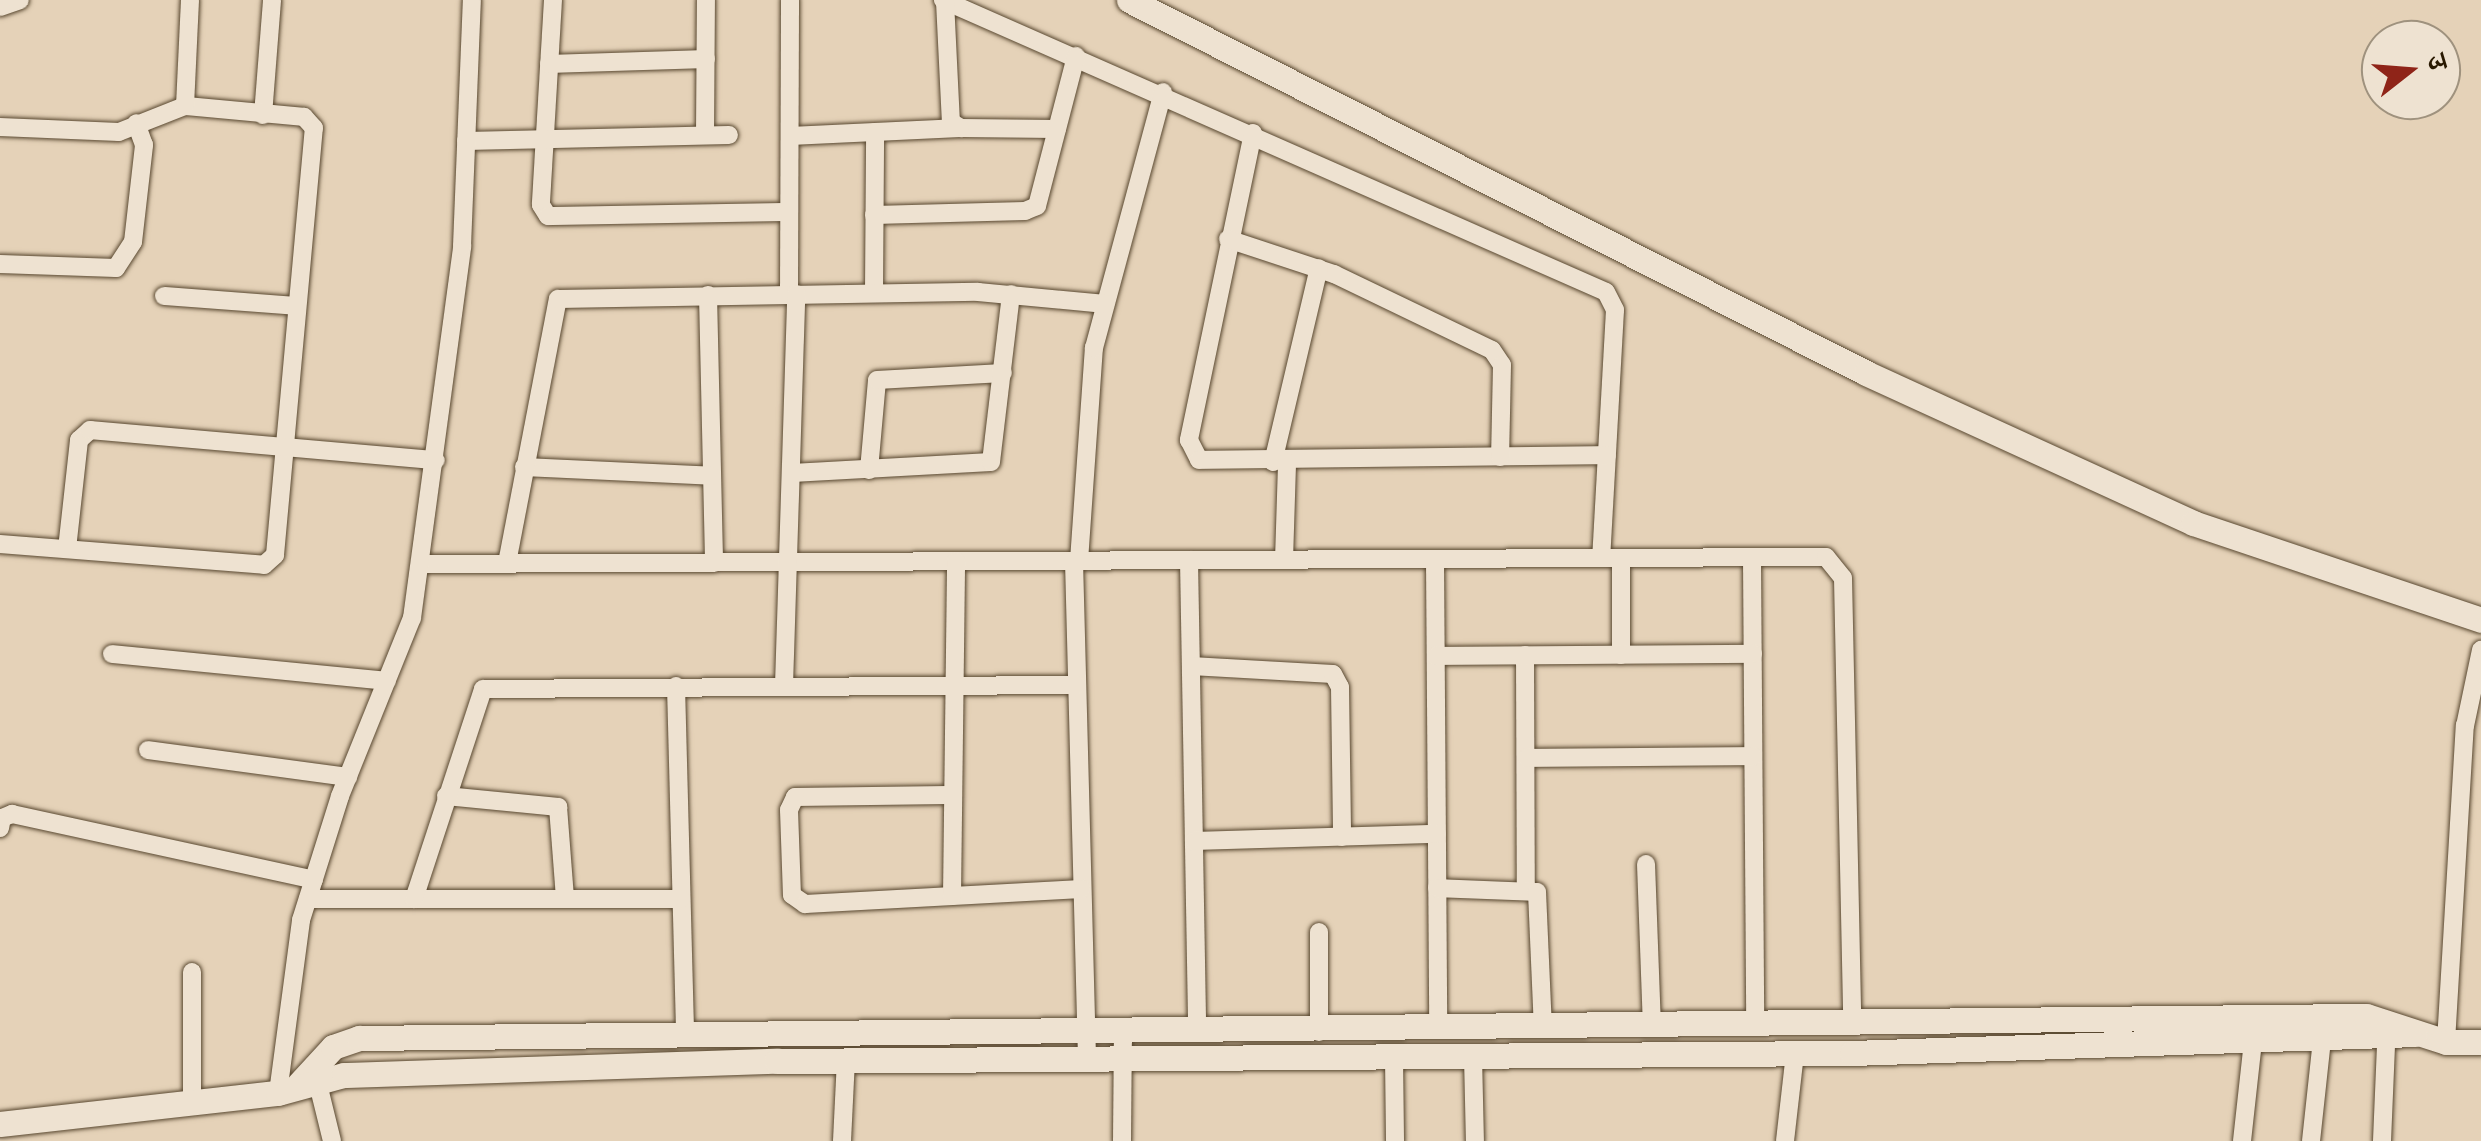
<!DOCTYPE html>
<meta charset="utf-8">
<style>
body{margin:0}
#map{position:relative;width:2481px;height:1141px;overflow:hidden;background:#e5d2b8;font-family:"Libre Caslon Text","Noto Serif Devanagari",serif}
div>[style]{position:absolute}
.roads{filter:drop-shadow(0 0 2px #58472f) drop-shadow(0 0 2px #58472f)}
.street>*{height:18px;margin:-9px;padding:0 9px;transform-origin:9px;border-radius:9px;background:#eee2d1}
.secondary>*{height:25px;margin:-12.5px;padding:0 12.5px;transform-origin:12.5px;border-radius:12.5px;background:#eee2d1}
span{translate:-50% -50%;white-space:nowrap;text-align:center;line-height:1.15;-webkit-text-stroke:10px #eee2d1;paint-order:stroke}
.north{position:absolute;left:2361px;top:20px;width:100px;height:100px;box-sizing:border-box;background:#eee2d1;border:2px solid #9f927e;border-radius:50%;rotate:73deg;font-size:28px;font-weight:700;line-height:40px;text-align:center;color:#291901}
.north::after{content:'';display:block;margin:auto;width:35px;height:45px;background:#8f2418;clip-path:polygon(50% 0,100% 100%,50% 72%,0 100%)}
</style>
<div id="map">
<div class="roads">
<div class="street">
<i style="left:553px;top:0;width:205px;rotate:93.4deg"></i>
<i style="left:541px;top:205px;width:13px;rotate:58deg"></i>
<i style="left:548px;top:216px;width:241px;rotate:-1deg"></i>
<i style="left:943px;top:0;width:724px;rotate:23.77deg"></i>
<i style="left:1606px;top:292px;width:20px;rotate:63deg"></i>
<i style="left:1615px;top:310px;width:248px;rotate:93.2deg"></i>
<i style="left:945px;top:1px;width:121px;rotate:87.2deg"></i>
<i style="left:951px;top:122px;width:12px;rotate:31deg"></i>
<i style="left:961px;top:128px;width:96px;rotate:0.6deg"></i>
<i style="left:0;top:7px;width:21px;rotate:-19deg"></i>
<i style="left:549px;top:64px;width:157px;rotate:-1.8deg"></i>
<i style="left:263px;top:115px;width:115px;rotate:-85.5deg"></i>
<i style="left:0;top:127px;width:119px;rotate:2.4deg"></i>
<i style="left:119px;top:132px;width:71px;rotate:-21.5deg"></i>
<i style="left:1253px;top:133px;width:314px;rotate:101.8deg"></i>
<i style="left:1189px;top:440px;width:22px;rotate:63deg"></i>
<i style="left:1199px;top:460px;width:408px;rotate:-0.7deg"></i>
<i style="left:705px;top:135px;width:135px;rotate:-89.6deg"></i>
<i style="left:790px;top:136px;width:170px;rotate:-2.7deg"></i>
<i style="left:466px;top:141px;width:263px;rotate:-1.3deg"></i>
<i style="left:874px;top:215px;width:151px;rotate:-1.5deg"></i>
<i style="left:1025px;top:211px;width:13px;rotate:-23deg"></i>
<i style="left:1037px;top:206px;width:155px;rotate:-75.4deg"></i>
<i style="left:1228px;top:239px;width:112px;rotate:18.3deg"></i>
<i style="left:1334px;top:274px;width:175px;rotate:25.7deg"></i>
<i style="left:1492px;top:350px;width:18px;rotate:56deg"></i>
<i style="left:1502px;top:365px;width:92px;rotate:91.2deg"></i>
<i style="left:0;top:264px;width:116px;rotate:2deg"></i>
<i style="left:116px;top:268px;width:31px;rotate:-57deg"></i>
<i style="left:133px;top:242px;width:98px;rotate:-83.5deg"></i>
<i style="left:144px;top:145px;width:23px;rotate:-110deg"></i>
<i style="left:874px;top:292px;width:160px;rotate:-89.6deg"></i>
<i style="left:789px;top:294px;width:294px;rotate:-89.8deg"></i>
<i style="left:708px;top:295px;width:268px;rotate:88.7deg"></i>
<i style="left:164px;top:296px;width:133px;rotate:4.3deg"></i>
<i style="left:1273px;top:462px;width:199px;rotate:-76.7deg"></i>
<i style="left:524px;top:467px;width:188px;rotate:2.7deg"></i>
<i style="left:869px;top:470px;width:90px;rotate:-84.9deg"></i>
<i style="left:877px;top:380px;width:126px;rotate:-3.2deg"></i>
<i style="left:792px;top:473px;width:199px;rotate:-3.2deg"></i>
<i style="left:991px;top:462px;width:169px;rotate:-83.2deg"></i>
<i style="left:0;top:544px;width:265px;rotate:4.5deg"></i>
<i style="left:264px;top:565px;width:15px;rotate:-42deg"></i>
<i style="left:275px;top:555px;width:429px;rotate:-84.8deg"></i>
<i style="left:314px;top:128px;width:15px;rotate:-132deg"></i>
<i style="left:304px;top:117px;width:120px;rotate:-174.7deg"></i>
<i style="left:185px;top:106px;width:106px;rotate:-87.3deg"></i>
<i style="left:67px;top:549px;width:110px;rotate:-83.7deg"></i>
<i style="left:79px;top:440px;width:15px;rotate:-42deg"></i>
<i style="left:90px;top:430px;width:347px;rotate:5deg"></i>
<i style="left:1752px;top:558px;width:469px;rotate:89.6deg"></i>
<i style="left:1435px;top:559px;width:471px;rotate:89.6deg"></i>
<i style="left:1189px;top:560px;width:473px;rotate:89deg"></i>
<i style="left:1284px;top:560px;width:98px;rotate:-88.2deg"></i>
<i style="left:1074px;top:561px;width:498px;rotate:88.5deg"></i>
<i style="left:1079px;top:561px;width:214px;rotate:-86deg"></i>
<i style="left:1094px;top:348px;width:265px;rotate:-74.9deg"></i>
<i style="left:507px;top:563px;width:269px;rotate:-79.1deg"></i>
<i style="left:558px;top:299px;width:420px;rotate:-1deg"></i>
<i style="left:978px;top:292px;width:128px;rotate:5.4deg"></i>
<i style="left:420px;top:564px;width:1406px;rotate:-0.29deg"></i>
<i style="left:1826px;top:557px;width:27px;rotate:51deg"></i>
<i style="left:1843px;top:578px;width:447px;rotate:88.8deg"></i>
<i style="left:112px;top:654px;width:276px;rotate:5.6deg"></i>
<i style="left:1525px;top:655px;width:234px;rotate:89.8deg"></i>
<i style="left:1621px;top:655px;width:97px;rotate:-90deg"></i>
<i style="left:1436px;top:656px;width:317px;rotate:-0.4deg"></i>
<i style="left:1191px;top:666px;width:142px;rotate:3.2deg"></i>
<i style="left:1333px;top:674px;width:15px;rotate:62deg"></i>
<i style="left:1340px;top:687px;width:150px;rotate:89.2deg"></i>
<i style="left:676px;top:686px;width:351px;rotate:88.5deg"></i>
<i style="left:784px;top:686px;width:392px;rotate:-88.2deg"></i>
<i style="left:148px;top:750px;width:202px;rotate:7.7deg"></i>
<i style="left:1527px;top:758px;width:226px;rotate:-0.5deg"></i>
<i style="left:952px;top:795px;width:157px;rotate:179.3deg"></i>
<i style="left:795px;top:797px;width:14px;rotate:115deg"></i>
<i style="left:789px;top:810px;width:85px;rotate:88deg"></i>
<i style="left:792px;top:895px;width:16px;rotate:35deg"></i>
<i style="left:805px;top:904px;width:277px;rotate:-3.1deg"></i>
<i style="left:446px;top:796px;width:113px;rotate:5.6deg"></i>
<i style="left:558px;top:807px;width:92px;rotate:85.6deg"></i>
<i style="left:0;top:828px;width:10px;rotate:-79deg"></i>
<i style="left:2px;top:818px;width:11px;rotate:-22deg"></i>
<i style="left:12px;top:814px;width:309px;rotate:12.3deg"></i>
<i style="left:1194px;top:841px;width:243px;rotate:-1.7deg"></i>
<i style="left:1646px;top:864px;width:164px;rotate:87.9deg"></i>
<i style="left:1437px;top:888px;width:100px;rotate:2.3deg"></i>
<i style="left:1537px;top:892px;width:137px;rotate:87.5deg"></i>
<i style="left:952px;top:896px;width:335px;rotate:-89.3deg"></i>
<i style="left:308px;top:899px;width:373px"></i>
<i style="left:414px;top:899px;width:221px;rotate:-71.8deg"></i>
<i style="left:483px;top:689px;width:594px;rotate:-0.39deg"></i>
<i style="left:1319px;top:1032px;width:100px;rotate:-90deg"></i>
<i style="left:2446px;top:1042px;width:317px;rotate:-86.6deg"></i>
<i style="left:2465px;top:726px;width:78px;rotate:-78.1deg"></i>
<i style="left:1473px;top:1056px;width:85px;rotate:88.7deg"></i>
<i style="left:1394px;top:1057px;width:84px;rotate:89.3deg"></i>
<i style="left:317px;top:1080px;width:63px;rotate:76.2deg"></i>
<i style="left:278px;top:1093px;width:175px;rotate:-82.4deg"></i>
<i style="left:301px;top:920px;width:130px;rotate:-72.5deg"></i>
<i style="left:340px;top:796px;width:192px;rotate:-68deg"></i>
<i style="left:412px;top:618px;width:375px;rotate:-82.3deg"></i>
<i style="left:462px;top:246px;width:246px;rotate:-87.7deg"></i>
<i style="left:192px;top:1103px;width:131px;rotate:-90deg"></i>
<i style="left:842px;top:1141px;width:81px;rotate:-87.2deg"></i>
<i style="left:1122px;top:1141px;width:107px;rotate:-89.5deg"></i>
<i style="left:1785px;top:1141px;width:89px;rotate:-83.5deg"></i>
<i style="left:2242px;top:1141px;width:101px;rotate:-83.7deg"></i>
<i style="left:2311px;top:1141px;width:102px;rotate:-83.8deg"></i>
<i style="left:2382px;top:1141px;width:117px;rotate:-87.6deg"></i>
</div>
<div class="secondary">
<i style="left:1129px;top:0;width:826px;rotate:26.84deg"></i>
<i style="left:1866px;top:373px;width:360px;rotate:24.6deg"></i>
<i style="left:2193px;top:523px;width:304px;rotate:18.6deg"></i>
<i style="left:299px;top:1084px;width:50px;rotate:-47.4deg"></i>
<i style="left:333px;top:1047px;width:28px;rotate:-19deg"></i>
<i style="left:359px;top:1038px;width:2007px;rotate:-0.63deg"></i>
<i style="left:2366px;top:1016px;width:84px;rotate:18deg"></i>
<i style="left:2446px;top:1042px;width:35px"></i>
<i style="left:0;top:1124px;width:280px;rotate:-6.4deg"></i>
<i style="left:278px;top:1093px;width:68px;rotate:-15.3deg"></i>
<i style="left:344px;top:1075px;width:433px;rotate:-1.9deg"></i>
<i style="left:777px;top:1061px;width:1075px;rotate:-0.43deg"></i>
<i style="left:1852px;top:1053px;width:563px;rotate:-1.93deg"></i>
</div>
</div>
<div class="north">उ</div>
</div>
